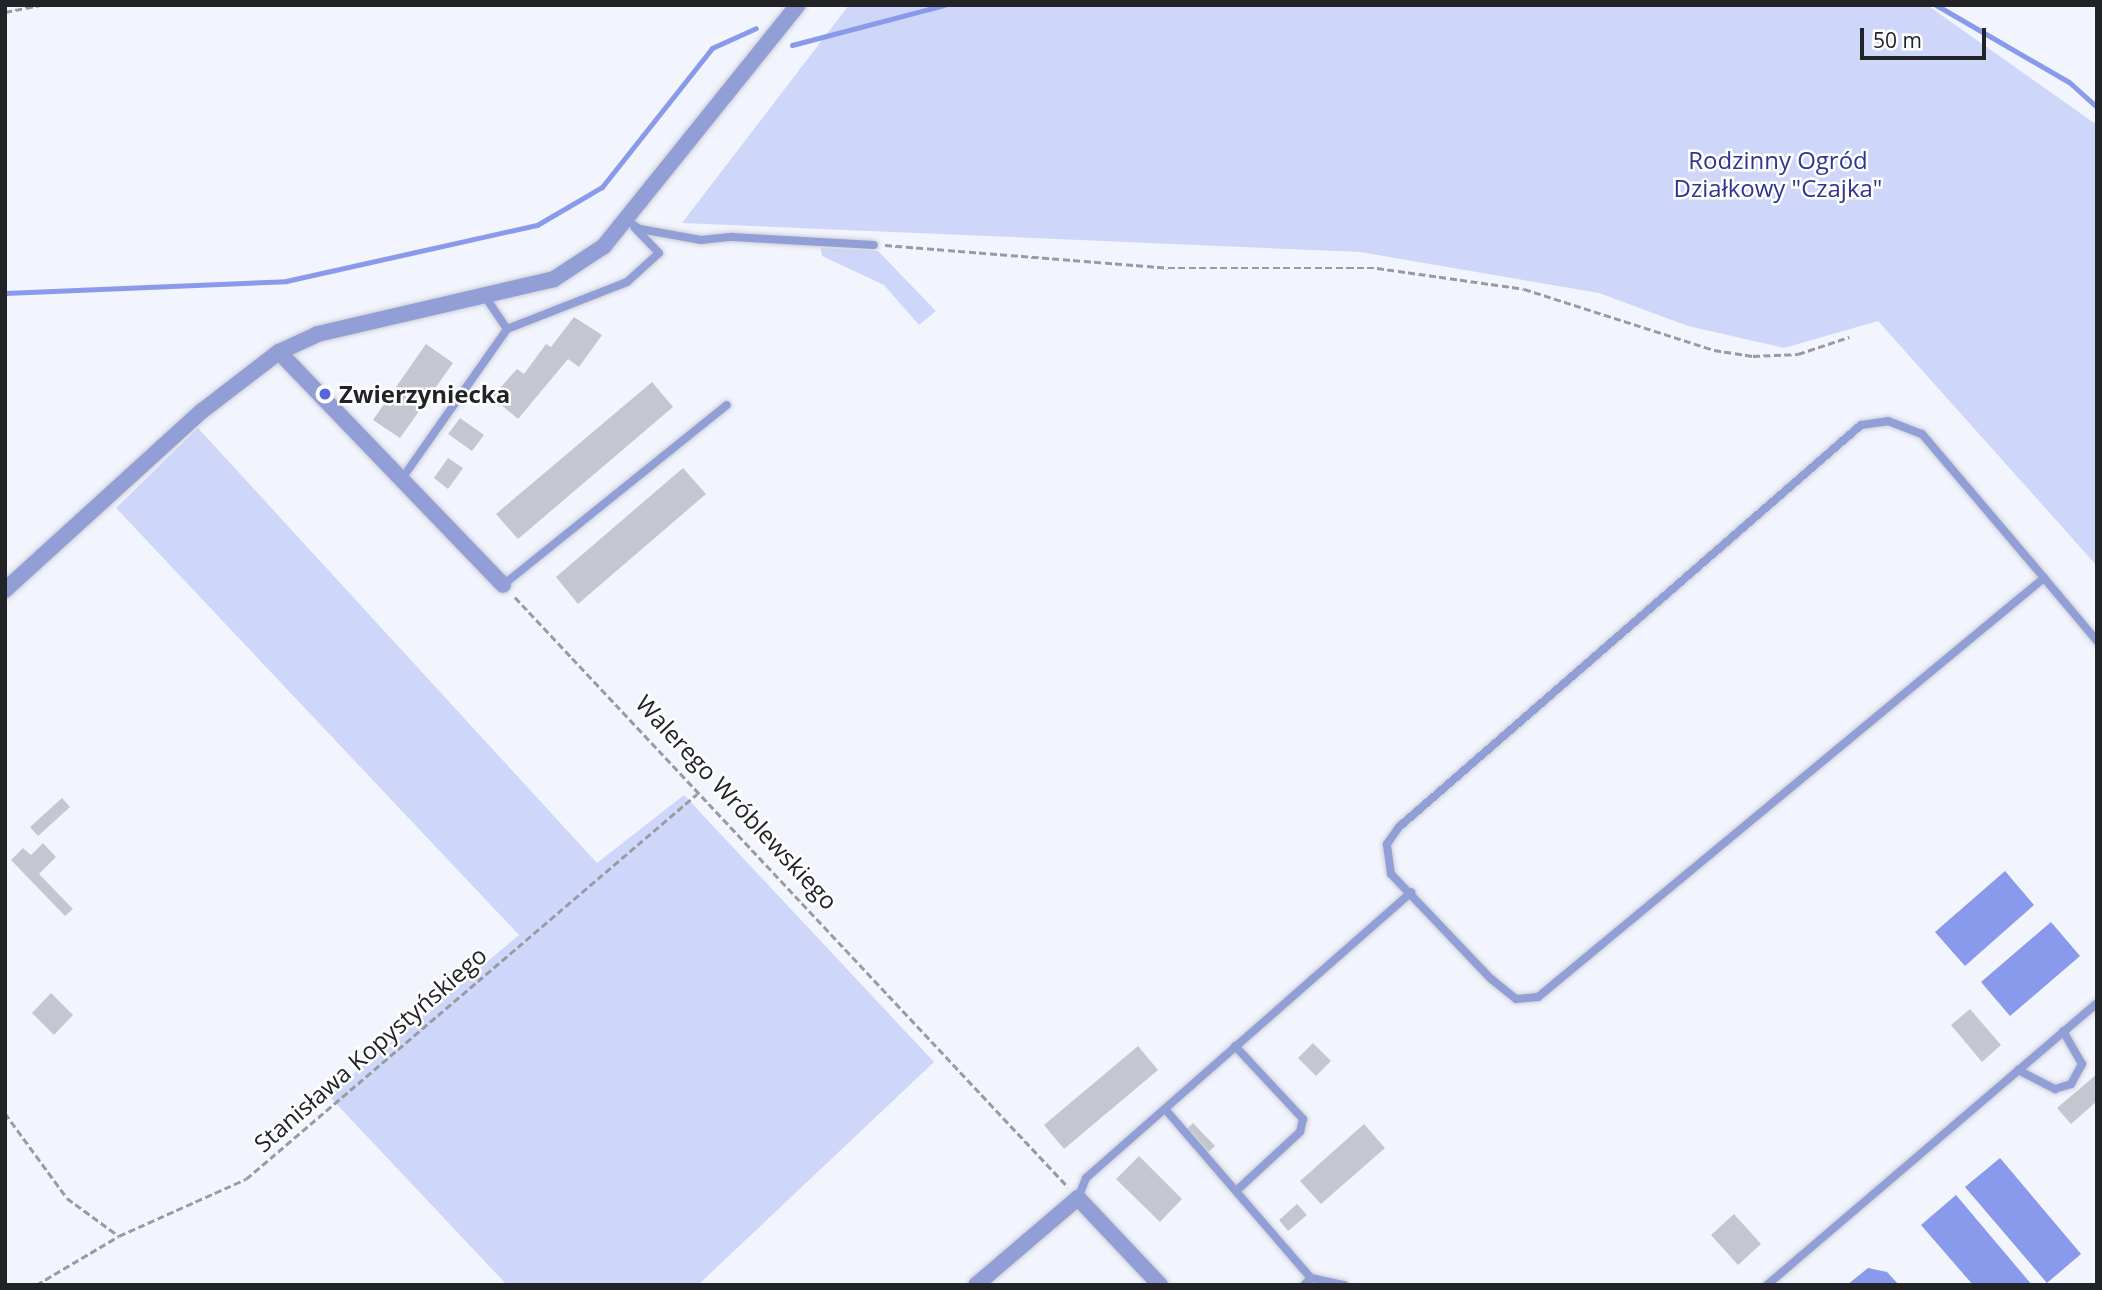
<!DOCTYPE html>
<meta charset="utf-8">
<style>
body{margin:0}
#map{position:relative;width:2102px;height:1290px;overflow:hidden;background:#f2f5fe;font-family:"Open Sans",sans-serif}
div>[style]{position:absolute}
.green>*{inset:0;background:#ced7fa}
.water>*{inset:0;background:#899aec}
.stream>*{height:5px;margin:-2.5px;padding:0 2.5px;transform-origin:2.5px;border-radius:2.5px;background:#899aec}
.building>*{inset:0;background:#c4c7d0}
.path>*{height:2.5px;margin-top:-1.25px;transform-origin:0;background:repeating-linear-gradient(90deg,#999ba1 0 7px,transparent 0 10.5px)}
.roads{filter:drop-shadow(0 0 2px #cdcfd7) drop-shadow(0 0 2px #cdcfd7)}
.lane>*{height:8px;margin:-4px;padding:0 4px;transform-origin:4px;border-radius:4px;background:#929fd6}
.street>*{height:16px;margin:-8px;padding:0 8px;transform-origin:8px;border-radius:8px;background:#929fd6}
.dots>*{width:19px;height:19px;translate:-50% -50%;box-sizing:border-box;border:4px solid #fff;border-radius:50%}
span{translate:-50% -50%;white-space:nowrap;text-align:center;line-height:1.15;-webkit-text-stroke:5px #fff;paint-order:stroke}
.park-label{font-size:24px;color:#2e3593}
.poi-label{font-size:24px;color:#222326;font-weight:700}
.left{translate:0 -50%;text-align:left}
.street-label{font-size:24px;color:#222326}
.frame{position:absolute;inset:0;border:7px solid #222326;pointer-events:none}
.scale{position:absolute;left:1860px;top:28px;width:126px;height:32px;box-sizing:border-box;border:4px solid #222326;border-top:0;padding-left:9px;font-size:21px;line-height:24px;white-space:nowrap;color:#222326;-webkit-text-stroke:5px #fff;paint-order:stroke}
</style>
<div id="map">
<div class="green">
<i style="clip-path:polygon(849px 5px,1927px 5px,2097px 125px,2097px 566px,1878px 321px,1784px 348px,1688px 326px,1599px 293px,1360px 252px,682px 223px)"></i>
<i style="clip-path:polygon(821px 248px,878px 251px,936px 311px,919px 325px,884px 285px,822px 256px)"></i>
<i style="clip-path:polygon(198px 428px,597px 863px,684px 795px,934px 1062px,698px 1285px,507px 1285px,328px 1095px,519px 935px,116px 508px)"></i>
</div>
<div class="water">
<i style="clip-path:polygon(2005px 871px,2034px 905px,1965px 966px,1935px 932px)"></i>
<i style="clip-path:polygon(2051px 922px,2080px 956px,2010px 1016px,1981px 982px)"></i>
<i style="clip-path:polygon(2000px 1158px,2081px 1254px,2047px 1283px,1965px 1187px)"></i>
<i style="clip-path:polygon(1956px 1195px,2032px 1285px,1973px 1285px,1921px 1225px)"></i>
<i style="clip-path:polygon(1868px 1268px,1887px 1272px,1899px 1285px,1847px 1285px)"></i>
</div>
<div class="stream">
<i style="left:1936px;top:5px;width:154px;rotate:30.1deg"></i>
<i style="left:2069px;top:82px;width:38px;rotate:42deg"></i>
<i style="left:792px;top:45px;width:157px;rotate:-14.7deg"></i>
<i style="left:5px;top:293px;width:281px;rotate:-2.4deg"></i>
<i style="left:286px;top:281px;width:257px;rotate:-12.6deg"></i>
<i style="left:537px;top:225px;width:75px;rotate:-30.3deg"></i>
<i style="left:602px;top:187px;width:177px;rotate:-51.6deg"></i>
<i style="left:712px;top:48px;width:48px;rotate:-24.4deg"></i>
</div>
<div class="building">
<i style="clip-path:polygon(574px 317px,602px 335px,579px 367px,568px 359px,518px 419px,492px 397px,517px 369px,524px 374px,546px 344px,551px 347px)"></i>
<i style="clip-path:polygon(426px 344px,453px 363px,400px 438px,373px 420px)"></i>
<i style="clip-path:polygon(652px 382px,673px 407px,518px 539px,496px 514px)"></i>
<i style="clip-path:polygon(460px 418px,484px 435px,472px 451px,448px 434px)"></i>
<i style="clip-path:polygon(448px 458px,463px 468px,448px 489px,434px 478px)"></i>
<i style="clip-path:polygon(683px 468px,706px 494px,578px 604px,556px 577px)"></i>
<i style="clip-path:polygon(62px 798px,70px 807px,38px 836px,30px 827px)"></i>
<i style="clip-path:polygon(43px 843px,56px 857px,39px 874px,73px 909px,65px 916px,11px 860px,23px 848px,31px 855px)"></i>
<i style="clip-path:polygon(51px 993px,73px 1015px,54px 1035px,32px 1013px)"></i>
<i style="clip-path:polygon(1970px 1009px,2001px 1045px,1982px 1062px,1951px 1025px)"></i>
<i style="clip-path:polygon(1313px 1043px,1331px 1061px,1316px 1076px,1298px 1058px)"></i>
<i style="clip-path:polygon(1138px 1046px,1158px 1070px,1064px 1149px,1044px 1125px)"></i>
<i style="clip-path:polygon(2097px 1074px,2097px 1101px,2071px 1124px,2057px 1108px)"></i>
<i style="clip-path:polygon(1193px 1123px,1215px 1146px,1206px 1154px,1185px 1131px)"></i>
<i style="clip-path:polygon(1364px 1124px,1385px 1148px,1321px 1204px,1300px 1181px)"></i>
<i style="clip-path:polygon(1139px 1156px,1182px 1199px,1160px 1222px,1116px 1179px)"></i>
<i style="clip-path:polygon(1297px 1204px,1307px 1215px,1288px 1231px,1279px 1220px)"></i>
<i style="clip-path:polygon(1734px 1214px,1761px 1244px,1738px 1265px,1711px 1235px)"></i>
</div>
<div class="path">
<i style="left:5px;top:12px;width:36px;rotate:-11deg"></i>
<i style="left:885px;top:245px;width:284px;rotate:4.6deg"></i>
<i style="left:1168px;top:268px;width:209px"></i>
<i style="left:1377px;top:268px;width:148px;rotate:8.1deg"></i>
<i style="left:1524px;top:289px;width:200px;rotate:17.8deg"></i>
<i style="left:1714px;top:350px;width:39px;rotate:9deg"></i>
<i style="left:1753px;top:356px;width:45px;rotate:-2.5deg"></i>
<i style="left:1798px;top:354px;width:54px;rotate:-18.4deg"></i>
<i style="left:515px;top:597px;width:809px;rotate:46.85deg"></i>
<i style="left:5px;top:1113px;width:105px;rotate:53.9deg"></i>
<i style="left:67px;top:1198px;width:64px;rotate:36.2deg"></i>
<i style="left:36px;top:1285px;width:96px;rotate:-30.6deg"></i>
<i style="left:119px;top:1236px;width:139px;rotate:-24.2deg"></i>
<i style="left:246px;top:1179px;width:593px;rotate:-40.49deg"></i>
</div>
<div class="roads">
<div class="lane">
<i style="left:626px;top:220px;width:17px;rotate:33deg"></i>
<i style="left:640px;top:229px;width:62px;rotate:10.2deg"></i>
<i style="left:701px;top:240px;width:31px;rotate:-6deg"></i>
<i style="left:732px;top:237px;width:142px;rotate:3.2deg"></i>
<i style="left:507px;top:329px;width:129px;rotate:-21.4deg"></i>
<i style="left:627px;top:282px;width:43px;rotate:-42.2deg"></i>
<i style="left:659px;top:253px;width:35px;rotate:-134deg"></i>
<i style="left:401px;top:480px;width:184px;rotate:-54.9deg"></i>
<i style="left:507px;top:329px;width:41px;rotate:-124.1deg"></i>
<i style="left:2044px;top:578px;width:657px;rotate:140.37deg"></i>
<i style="left:1538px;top:997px;width:22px;rotate:175deg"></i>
<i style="left:1516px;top:999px;width:32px;rotate:-141deg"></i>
<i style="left:1491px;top:979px;width:145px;rotate:-133.6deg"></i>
<i style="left:1391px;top:874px;width:30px;rotate:-98deg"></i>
<i style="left:1387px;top:844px;width:21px;rotate:-55deg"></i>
<i style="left:1399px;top:827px;width:612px;rotate:-41.03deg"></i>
<i style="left:1861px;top:425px;width:27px;rotate:-8deg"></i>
<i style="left:1888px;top:421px;width:36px;rotate:21deg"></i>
<i style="left:1922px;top:434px;width:189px;rotate:49.7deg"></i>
<i style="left:2044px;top:578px;width:82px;rotate:49.9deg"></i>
<i style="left:503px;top:585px;width:287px;rotate:-38.8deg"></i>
<i style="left:1235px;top:1046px;width:100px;rotate:47deg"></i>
<i style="left:1303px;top:1119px;width:13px;rotate:103deg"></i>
<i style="left:1300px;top:1132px;width:87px;rotate:137.3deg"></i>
<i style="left:2018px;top:1070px;width:42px;rotate:27.2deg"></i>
<i style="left:2055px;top:1089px;width:17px;rotate:-17deg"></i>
<i style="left:2071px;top:1084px;width:23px;rotate:-61deg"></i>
<i style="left:2082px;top:1064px;width:38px;rotate:-120deg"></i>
<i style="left:1165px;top:1109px;width:223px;rotate:49.2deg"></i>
<i style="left:1078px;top:1198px;width:22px;rotate:-68deg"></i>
<i style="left:1086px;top:1178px;width:433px;rotate:-41.3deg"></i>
<i style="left:1304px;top:1285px;width:10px;rotate:-45deg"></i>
<i style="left:1311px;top:1278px;width:34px;rotate:12deg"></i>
<i style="left:1767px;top:1285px;width:434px;rotate:-40.5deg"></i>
</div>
<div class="street">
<i style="left:279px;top:352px;width:323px;rotate:46.1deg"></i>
<i style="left:5px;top:590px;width:266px;rotate:-42.3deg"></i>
<i style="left:202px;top:411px;width:97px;rotate:-37.5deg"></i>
<i style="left:279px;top:352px;width:43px;rotate:-24.8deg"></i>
<i style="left:318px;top:334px;width:242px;rotate:-13.1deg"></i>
<i style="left:554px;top:279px;width:60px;rotate:-33.4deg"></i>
<i style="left:604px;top:246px;width:309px;rotate:-51.2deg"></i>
<i style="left:976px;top:1285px;width:134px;rotate:-40.5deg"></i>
<i style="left:1078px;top:1198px;width:120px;rotate:46.7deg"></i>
</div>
</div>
<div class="dots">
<i style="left:325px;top:394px;background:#5665dc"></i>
</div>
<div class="park-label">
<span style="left:1778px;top:174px">Rodzinny Ogród<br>Działkowy "Czajka"</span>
</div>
<div class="poi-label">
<span class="left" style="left:339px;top:394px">Zwierzyniecka</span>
</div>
<div class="street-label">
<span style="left:737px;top:802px;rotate:47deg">Walerego Wróblewskiego</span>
<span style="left:370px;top:1049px;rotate:-41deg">Stanisława Kopystyńskiego</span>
</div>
<div class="frame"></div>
<div class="scale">50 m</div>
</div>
